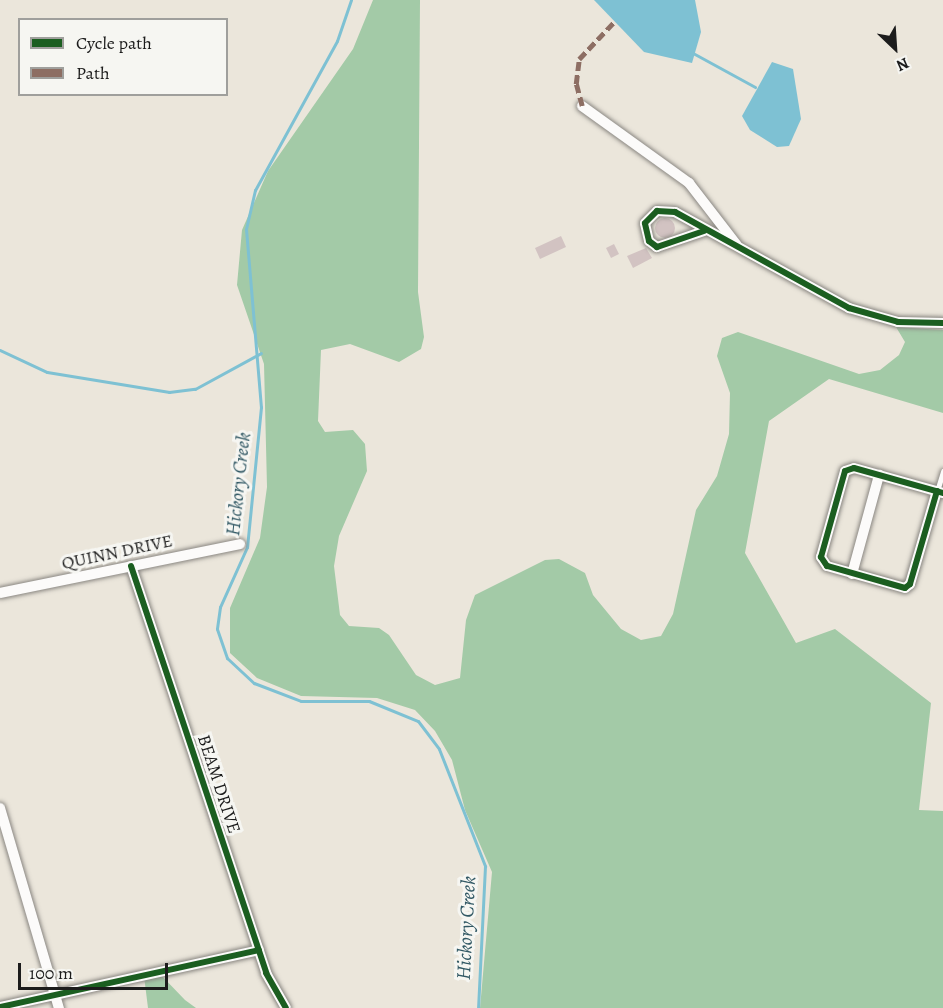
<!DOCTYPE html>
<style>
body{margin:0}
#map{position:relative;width:943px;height:1008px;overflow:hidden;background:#ebe6db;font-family:Alegreya,serif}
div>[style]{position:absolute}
.forest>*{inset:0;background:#a3caa7}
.water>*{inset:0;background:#7ec1d3}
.stream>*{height:3px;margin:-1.5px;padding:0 1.5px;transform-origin:1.5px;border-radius:1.5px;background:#7ec1d3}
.building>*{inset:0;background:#d2c3c2}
.round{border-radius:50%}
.roads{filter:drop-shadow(0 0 2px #8a8782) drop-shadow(0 0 2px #8a8782)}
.lane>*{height:5px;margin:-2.5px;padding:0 2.5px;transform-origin:2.5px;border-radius:2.5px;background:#fcfbfa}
.street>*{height:10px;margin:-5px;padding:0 5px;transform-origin:5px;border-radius:5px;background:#fcfbfa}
.quiet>*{height:4.5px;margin-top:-2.25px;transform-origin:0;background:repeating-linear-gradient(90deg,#8d6e63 0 9px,transparent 0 13.5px)}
.cycleway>*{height:6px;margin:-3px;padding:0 3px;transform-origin:3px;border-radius:3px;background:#1b5e20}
span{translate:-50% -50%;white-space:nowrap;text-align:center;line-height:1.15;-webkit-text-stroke:6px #f6f6f2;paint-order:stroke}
.street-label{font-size:18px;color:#1c1c1c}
.water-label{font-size:20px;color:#315864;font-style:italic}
.legend{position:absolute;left:18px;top:18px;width:210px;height:78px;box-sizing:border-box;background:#f6f6f2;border:2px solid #9f9f9c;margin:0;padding:8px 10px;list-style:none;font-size:18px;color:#1c1c1c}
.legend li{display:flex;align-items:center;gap:12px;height:30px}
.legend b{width:30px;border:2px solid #9f9f9c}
.north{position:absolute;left:865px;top:18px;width:60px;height:60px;-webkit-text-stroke:4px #f6f6f2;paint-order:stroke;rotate:155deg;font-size:16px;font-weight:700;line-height:24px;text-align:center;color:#1c1c1c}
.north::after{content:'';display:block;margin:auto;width:21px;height:27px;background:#1c1c1c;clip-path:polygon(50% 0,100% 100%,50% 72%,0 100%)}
.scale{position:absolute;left:18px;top:963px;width:150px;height:27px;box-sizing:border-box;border:3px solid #1c1c1c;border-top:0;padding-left:8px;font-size:18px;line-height:21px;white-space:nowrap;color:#1c1c1c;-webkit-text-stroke:4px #f6f6f2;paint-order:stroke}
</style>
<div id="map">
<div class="forest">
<i style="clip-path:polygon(373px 0,420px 0,418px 292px,424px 337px,421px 349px,399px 362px,350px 344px,321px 350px,318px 421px,325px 432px,353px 430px,365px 444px,367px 471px,339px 536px,334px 566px,340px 615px,349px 626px,379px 628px,389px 635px,416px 675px,435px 685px,460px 678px,466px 620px,475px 595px,545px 560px,559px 559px,585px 573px,593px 595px,621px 629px,641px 640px,661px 636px,673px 614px,696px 510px,717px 476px,729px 434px,730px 393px,717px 356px,722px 338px,738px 332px,859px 374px,880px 370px,899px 355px,905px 342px,896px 327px,943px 330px,943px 413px,829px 379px,769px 421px,745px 553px,796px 643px,835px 629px,931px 703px,919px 810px,943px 811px,943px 1008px,480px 1008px,492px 872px,465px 810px,452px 760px,435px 731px,415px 710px,377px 698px,301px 696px,257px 678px,230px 653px,230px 608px,260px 538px,267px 487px,264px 364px,237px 285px,242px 230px,268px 171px,353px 49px)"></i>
<i style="clip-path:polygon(159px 973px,185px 1000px,196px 1008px,148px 1008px,144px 976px)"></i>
</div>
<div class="water">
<i style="clip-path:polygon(594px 0,695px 0,701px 32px,692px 63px,644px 52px)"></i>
<i style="clip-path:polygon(772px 62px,793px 69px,801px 119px,789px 146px,777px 147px,750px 130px,742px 116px)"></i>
</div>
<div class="stream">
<i style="left:351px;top:0;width:43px;rotate:108.9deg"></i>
<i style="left:337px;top:41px;width:170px;rotate:118.8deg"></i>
<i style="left:255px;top:190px;width:40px;rotate:103deg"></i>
<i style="left:246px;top:229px;width:179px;rotate:85.2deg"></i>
<i style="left:261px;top:407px;width:141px;rotate:95.7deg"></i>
<i style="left:247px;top:547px;width:66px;rotate:114.2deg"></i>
<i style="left:220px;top:607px;width:22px;rotate:98deg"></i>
<i style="left:217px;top:629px;width:31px;rotate:71deg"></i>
<i style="left:227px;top:658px;width:37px;rotate:43deg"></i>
<i style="left:254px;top:683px;width:50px;rotate:21deg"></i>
<i style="left:301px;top:701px;width:68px"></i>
<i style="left:369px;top:701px;width:53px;rotate:22.2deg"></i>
<i style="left:418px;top:721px;width:35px;rotate:53deg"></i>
<i style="left:439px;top:749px;width:126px;rotate:68.5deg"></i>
<i style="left:485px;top:866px;width:142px;rotate:92.8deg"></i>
<i style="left:691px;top:52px;width:73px;rotate:28.7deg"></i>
<i style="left:0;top:350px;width:52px;rotate:25.1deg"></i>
<i style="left:47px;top:372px;width:124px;rotate:9.3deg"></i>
<i style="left:169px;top:392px;width:26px;rotate:-7deg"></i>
<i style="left:195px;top:389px;width:75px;rotate:-28.6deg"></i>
</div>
<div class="building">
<i class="round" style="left:655px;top:218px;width:20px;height:20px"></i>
<i style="clip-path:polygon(561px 236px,566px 247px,540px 259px,535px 248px)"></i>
<i style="clip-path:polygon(614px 244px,619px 254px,611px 258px,606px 248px)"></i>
<i style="clip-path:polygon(646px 248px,652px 258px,633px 268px,627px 256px)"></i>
</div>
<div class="roads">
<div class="lane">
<i style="left:937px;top:491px;width:21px;rotate:-73deg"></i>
</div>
<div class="street">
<i style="left:582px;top:106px;width:132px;rotate:35.7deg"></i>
<i style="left:689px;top:183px;width:78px;rotate:52.3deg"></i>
<i style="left:704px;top:231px;width:50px;rotate:161.2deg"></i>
<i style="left:657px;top:247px;width:10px;rotate:-143deg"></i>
<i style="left:649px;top:241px;width:18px;rotate:-103deg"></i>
<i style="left:645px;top:223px;width:17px;rotate:-45deg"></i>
<i style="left:657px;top:211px;width:18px;rotate:3deg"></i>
<i style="left:675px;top:212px;width:199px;rotate:28.9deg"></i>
<i style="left:849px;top:308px;width:51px;rotate:15.9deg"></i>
<i style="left:898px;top:322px;width:45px;rotate:1.3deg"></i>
<i style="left:937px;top:491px;width:97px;rotate:106.2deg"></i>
<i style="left:910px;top:584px;width:6px;rotate:141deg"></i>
<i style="left:905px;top:588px;width:81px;rotate:-164.2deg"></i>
<i style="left:827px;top:566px;width:11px;rotate:-124deg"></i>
<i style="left:821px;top:557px;width:89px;rotate:-74.4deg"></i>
<i style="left:845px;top:471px;width:9px;rotate:-18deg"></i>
<i style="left:854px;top:468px;width:92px;rotate:15.7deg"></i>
<i style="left:131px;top:566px;width:429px;rotate:71.6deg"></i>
<i style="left:266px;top:973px;width:40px;rotate:60.3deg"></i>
<i style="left:852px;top:574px;width:103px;rotate:-74.7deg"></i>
<i style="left:0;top:593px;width:245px;rotate:-11.5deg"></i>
<i style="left:0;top:808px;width:209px;rotate:73.6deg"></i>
<i style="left:0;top:1007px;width:265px;rotate:-12.4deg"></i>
</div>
</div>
<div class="quiet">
<i style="left:582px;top:106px;width:23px;rotate:-105deg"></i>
<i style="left:576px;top:84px;width:25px;rotate:-83deg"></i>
<i style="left:579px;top:59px;width:51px;rotate:-46.6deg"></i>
</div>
<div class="cycleway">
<i style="left:704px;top:231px;width:50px;rotate:161.2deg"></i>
<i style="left:657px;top:247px;width:10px;rotate:-143deg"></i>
<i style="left:649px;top:241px;width:18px;rotate:-103deg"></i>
<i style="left:645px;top:223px;width:17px;rotate:-45deg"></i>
<i style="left:657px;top:211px;width:18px;rotate:3deg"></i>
<i style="left:675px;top:212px;width:199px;rotate:28.9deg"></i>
<i style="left:849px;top:308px;width:51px;rotate:15.9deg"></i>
<i style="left:898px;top:322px;width:45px;rotate:1.3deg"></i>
<i style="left:937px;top:491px;width:97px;rotate:106.2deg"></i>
<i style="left:910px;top:584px;width:6px;rotate:141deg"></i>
<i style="left:905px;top:588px;width:81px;rotate:-164.2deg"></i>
<i style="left:827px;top:566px;width:11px;rotate:-124deg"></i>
<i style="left:821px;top:557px;width:89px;rotate:-74.4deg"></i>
<i style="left:845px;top:471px;width:9px;rotate:-18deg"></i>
<i style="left:854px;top:468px;width:92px;rotate:15.7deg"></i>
<i style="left:131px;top:566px;width:429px;rotate:71.6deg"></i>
<i style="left:266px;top:973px;width:40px;rotate:60.3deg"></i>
<i style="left:0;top:1007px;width:265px;rotate:-12.4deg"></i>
</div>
<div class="street-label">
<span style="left:117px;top:552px;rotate:-12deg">QUINN DRIVE</span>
<span style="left:219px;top:784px;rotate:72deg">BEAM DRIVE</span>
</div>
<div class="water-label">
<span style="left:238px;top:484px;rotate:-84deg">Hickory Creek</span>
<span style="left:466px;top:928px;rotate:-87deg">Hickory Creek</span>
</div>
<ul class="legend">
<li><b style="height:8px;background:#1b5e20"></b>Cycle path</li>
<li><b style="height:8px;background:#8d6e63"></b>Path</li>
</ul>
<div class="north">N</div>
<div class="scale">100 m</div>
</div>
